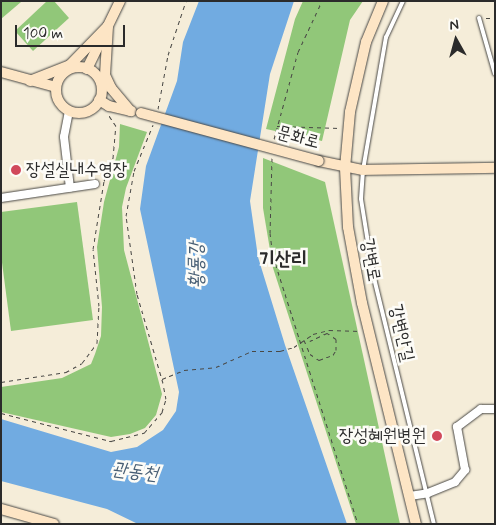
<!DOCTYPE html>
<meta charset="utf-8">
<style>
body{margin:0}
#map{position:relative;width:496px;height:525px;overflow:hidden;background:#f5edd9;font-family:Mynerve,"Poor Story",sans-serif}
div>[style]{position:absolute}
.green>*{inset:0;background:#91c779}
.water>*{inset:0;background:#71abe1}
.path>*{height:1px;margin-top:-0.5px;transform-origin:0;background:repeating-linear-gradient(90deg,#494845 0 4px,transparent 0 8px)}
.roads{filter:drop-shadow(0 0 1px #494845) drop-shadow(0 0 1px #494845)}
.lane>*{height:4px;margin:-2px;padding:0 2px;transform-origin:2px;border-radius:2px;background:#fff}
.street>*{height:8px;margin:-4px;padding:0 4px;transform-origin:4px;border-radius:4px;background:#fff}
.secondary>*{height:10px;margin:-5px;padding:0 5px;transform-origin:5px;border-radius:5px;background:#fde5c5}
.secondary>.ring{margin:-5px;padding:0;box-sizing:content-box;background:none;border:10px solid #fde5c5;border-radius:50%}
.path-bridge>*{height:1px;margin-top:-0.5px;transform-origin:0;background:repeating-linear-gradient(90deg,#494845 0 4px,transparent 0 8px)}
.bridges{filter:drop-shadow(0 0 1px #494845) drop-shadow(0 0 1px #494845)}
.secondary-bridge>*{height:10px;margin:-5px;padding:0 5px;transform-origin:5px;border-radius:5px;background:#fde5c5}
.dots>*{width:14px;height:14px;translate:-50% -50%;box-sizing:border-box;border:2px solid #fdfcf7;border-radius:50%}
span{translate:-50% -50%;white-space:nowrap;text-align:center;line-height:1.15;-webkit-text-stroke:5px #fdfcf7;paint-order:stroke}
.street-label{font-size:18px;color:#2b2b2b}
.poi-label{font-size:18px;color:#2b2b2b}
.left{translate:0 -50%;text-align:left}
.right{translate:-100% -50%;text-align:right}
.water-label{font-size:19px;color:#475e74;font-style:italic}
.quarter-label{font-size:20px;color:#2b2b2b;font-weight:700}
.frame{position:absolute;inset:0;border:2px solid #2b2b2b;pointer-events:none}
.north{position:absolute;left:431px;top:15px;width:50px;height:50px;-webkit-text-stroke:4px #fdfcf7;paint-order:stroke;rotate:353deg;font-size:14px;font-weight:700;line-height:20px;text-align:center;color:#2b2b2b}
.north::after{content:'';display:block;margin:auto;width:18px;height:22px;background:#2b2b2b;clip-path:polygon(50% 0,100% 100%,50% 72%,0 100%)}
.scale{position:absolute;left:15px;top:25px;width:110px;height:22px;box-sizing:border-box;border:2px solid #2b2b2b;border-top:0;padding-left:6px;font-size:15px;line-height:18px;white-space:nowrap;color:#2b2b2b;-webkit-text-stroke:4px #fdfcf7;paint-order:stroke}
</style>
<div id="map">
<div class="green">
<i style="clip-path:polygon(1px 1px,20px 1px,21px 2px,1px 19px)"></i>
<i style="clip-path:polygon(47px 1px,54px 1px,69px 18px,33px 51px,15px 31px)"></i>
<i style="clip-path:polygon(303px 1px,363px 1px,350px 20px,322px 141px,266px 129px,295px 19px)"></i>
<i style="clip-path:polygon(120px 124px,147px 132px,126px 188px,122px 207px,124px 250px,162px 394px,156px 415px,145px 428px,130px 434px,111px 437px,1px 412px,1px 387px,62px 378px,91px 364px,95px 354px,101px 336px,102px 307px,97px 247px,104px 202px,119px 147px)"></i>
<i style="clip-path:polygon(263px 158px,325px 182px,400px 524px,356px 524px,273px 268px,263px 208px)"></i>
<i style="clip-path:polygon(77px 202px,93px 320px,11px 331px,1px 255px,1px 212px)"></i>
</div>
<div class="water">
<i style="clip-path:polygon(199px 1px,294px 1px,270px 74px,250px 201px,258px 257px,285px 345px,347px 524px,138px 524px,107px 509px,1px 481px,1px 419px,111px 452px,137px 447px,163px 430px,176px 411px,179px 392px,140px 209px,146px 166px,177px 81px,183px 42px)"></i>
</div>
<div class="path">
<i style="left:486px;top:18px;width:9px"></i>
<i style="left:158px;top:109px;width:55px;rotate:-79.5deg"></i>
<i style="left:168px;top:55px;width:57px;rotate:-71.6deg"></i>
<i style="left:277px;top:126px;width:63px;rotate:1.8deg"></i>
<i style="left:274px;top:139px;width:90px;rotate:-74.6deg"></i>
<i style="left:298px;top:52px;width:56px;rotate:-64.8deg"></i>
<i style="left:272px;top:158px;width:75px;rotate:91.5deg"></i>
<i style="left:270px;top:233px;width:23px;rotate:83deg"></i>
<i style="left:273px;top:256px;width:281px;rotate:72.4deg"></i>
<i style="left:329px;top:330px;width:32px;rotate:2deg"></i>
<i style="left:304px;top:340px;width:15px;rotate:67deg"></i>
<i style="left:310px;top:354px;width:11px;rotate:34deg"></i>
<i style="left:319px;top:360px;width:15px;rotate:-20deg"></i>
<i style="left:333px;top:355px;width:6px;rotate:-59deg"></i>
<i style="left:336px;top:350px;width:11px;rotate:-90deg"></i>
<i style="left:336px;top:339px;width:11px;rotate:-146deg"></i>
<i style="left:327px;top:333px;width:19px;rotate:155deg"></i>
<i style="left:1px;top:382px;width:66px;rotate:-8.7deg"></i>
<i style="left:66px;top:372px;width:18px;rotate:-29deg"></i>
<i style="left:82px;top:363px;width:25px;rotate:-53deg"></i>
<i style="left:97px;top:343px;width:37px;rotate:-87deg"></i>
<i style="left:99px;top:306px;width:57px;rotate:-96deg"></i>
<i style="left:93px;top:249px;width:69px;rotate:-80.8deg"></i>
<i style="left:104px;top:181px;width:25px;rotate:-69deg"></i>
<i style="left:113px;top:158px;width:32px;rotate:-85deg"></i>
<i style="left:116px;top:126px;width:14px;rotate:-124deg"></i>
<i style="left:1px;top:413px;width:114px;rotate:14.3deg"></i>
<i style="left:111px;top:441px;width:34px;rotate:-14deg"></i>
<i style="left:144px;top:433px;width:28px;rotate:-49deg"></i>
<i style="left:162px;top:412px;width:14px;rotate:-73deg"></i>
<i style="left:166px;top:399px;width:16px;rotate:-101deg"></i>
<i style="left:163px;top:383px;width:93px;rotate:-106.3deg"></i>
<i style="left:137px;top:294px;width:79px;rotate:-98deg"></i>
<i style="left:126px;top:216px;width:46px;rotate:-79.9deg"></i>
<i style="left:134px;top:171px;width:50px;rotate:-67.6deg"></i>
</div>
<div class="roads">
<div class="lane">
<i style="left:403px;top:1px;width:40px;rotate:115deg"></i>
<i style="left:386px;top:37px;width:135px;rotate:99.8deg"></i>
<i style="left:363px;top:170px;width:29px;rotate:94deg"></i>
<i style="left:361px;top:199px;width:76px;rotate:80.9deg"></i>
<i style="left:373px;top:274px;width:257px;rotate:76.3deg"></i>
<i style="left:479px;top:18px;width:58px;rotate:74.1deg"></i>
</div>
<div class="street">
<i style="left:69px;top:111px;width:26px;rotate:101deg"></i>
<i style="left:64px;top:137px;width:51px;rotate:83.3deg"></i>
<i style="left:1px;top:198px;width:95px;rotate:-8.5deg"></i>
<i style="left:410px;top:496px;width:18px;rotate:-9deg"></i>
<i style="left:428px;top:493px;width:29px;rotate:-22deg"></i>
<i style="left:455px;top:482px;width:16px;rotate:-50deg"></i>
<i style="left:465px;top:470px;width:44px;rotate:-100.5deg"></i>
<i style="left:457px;top:427px;width:30px;rotate:-37deg"></i>
<i style="left:481px;top:409px;width:14px"></i>
</div>
<div class="secondary">
<i style="left:383px;top:1px;width:44px;rotate:112.5deg"></i>
<i style="left:366px;top:42px;width:72px;rotate:102.9deg"></i>
<i style="left:350px;top:112px;width:56px;rotate:95.1deg"></i>
<i style="left:345px;top:168px;width:59px;rotate:87.1deg"></i>
<i style="left:348px;top:227px;width:77px;rotate:79.6deg"></i>
<i style="left:362px;top:303px;width:228px;rotate:76.3deg"></i>
<i style="left:108px;top:26px;width:49px;rotate:93.5deg"></i>
<i style="left:105px;top:75px;width:14px;rotate:65deg"></i>
<i style="left:111px;top:88px;width:30px;rotate:50deg"></i>
<i class="ring" style="left:56px;top:67px;width:36px;height:36px"></i>
<i style="left:87px;top:69px;width:76px;rotate:-64.1deg"></i>
<i style="left:1px;top:72px;width:57px;rotate:15.3deg"></i>
<i style="left:30px;top:81px;width:43px;rotate:-21.8deg"></i>
<i style="left:70px;top:65px;width:54px;rotate:-45.7deg"></i>
<i style="left:99px;top:100px;width:12px;rotate:31deg"></i>
<i style="left:109px;top:106px;width:23px;rotate:13deg"></i>
<i style="left:319px;top:161px;width:45px;rotate:11.6deg"></i>
<i style="left:363px;top:170px;width:132px;rotate:-0.9deg"></i>
<i style="left:1px;top:509px;width:55px;rotate:15.8deg"></i>
</div>
</div>
<div class="path-bridge">
<i style="left:162px;top:379px;width:24px;rotate:-22deg"></i>
<i style="left:184px;top:370px;width:32px;rotate:-5deg"></i>
<i style="left:216px;top:367px;width:39px;rotate:-24deg"></i>
<i style="left:252px;top:351px;width:28px"></i>
<i style="left:280px;top:351px;width:15px;rotate:-16deg"></i>
<i style="left:294px;top:347px;width:23px;rotate:-34deg"></i>
<i style="left:313px;top:334px;width:16px;rotate:-14deg"></i>
</div>
<div class="bridges">
<div class="secondary-bridge">
<i style="left:141px;top:113px;width:184px;rotate:15.1deg"></i>
</div>
</div>
<div class="dots">
<i style="left:16px;top:170px;background:#d1495b"></i>
<i style="left:437px;top:436px;background:#d1495b"></i>
</div>
<div class="street-label">
<span style="left:298px;top:138px;rotate:15deg">문화로</span>
<span style="left:370px;top:260px;rotate:80deg">강변로</span>
<span style="left:401px;top:333px;rotate:77deg">강변안길</span>
</div>
<div class="poi-label">
<span class="left" style="left:26px;top:170px">장설실내수영장</span>
<span class="right" style="left:426px;top:436px">장성혜원병원</span>
</div>
<div class="water-label">
<span style="left:197px;top:265px;rotate:-90deg">황룡강</span>
<span style="left:135px;top:472px;rotate:7deg">관동천</span>
</div>
<div class="quarter-label">
<span style="left:283px;top:259px">기산리</span>
</div>
<div class="frame"></div>
<div class="north">N</div>
<div class="scale">100 m</div>
</div>
